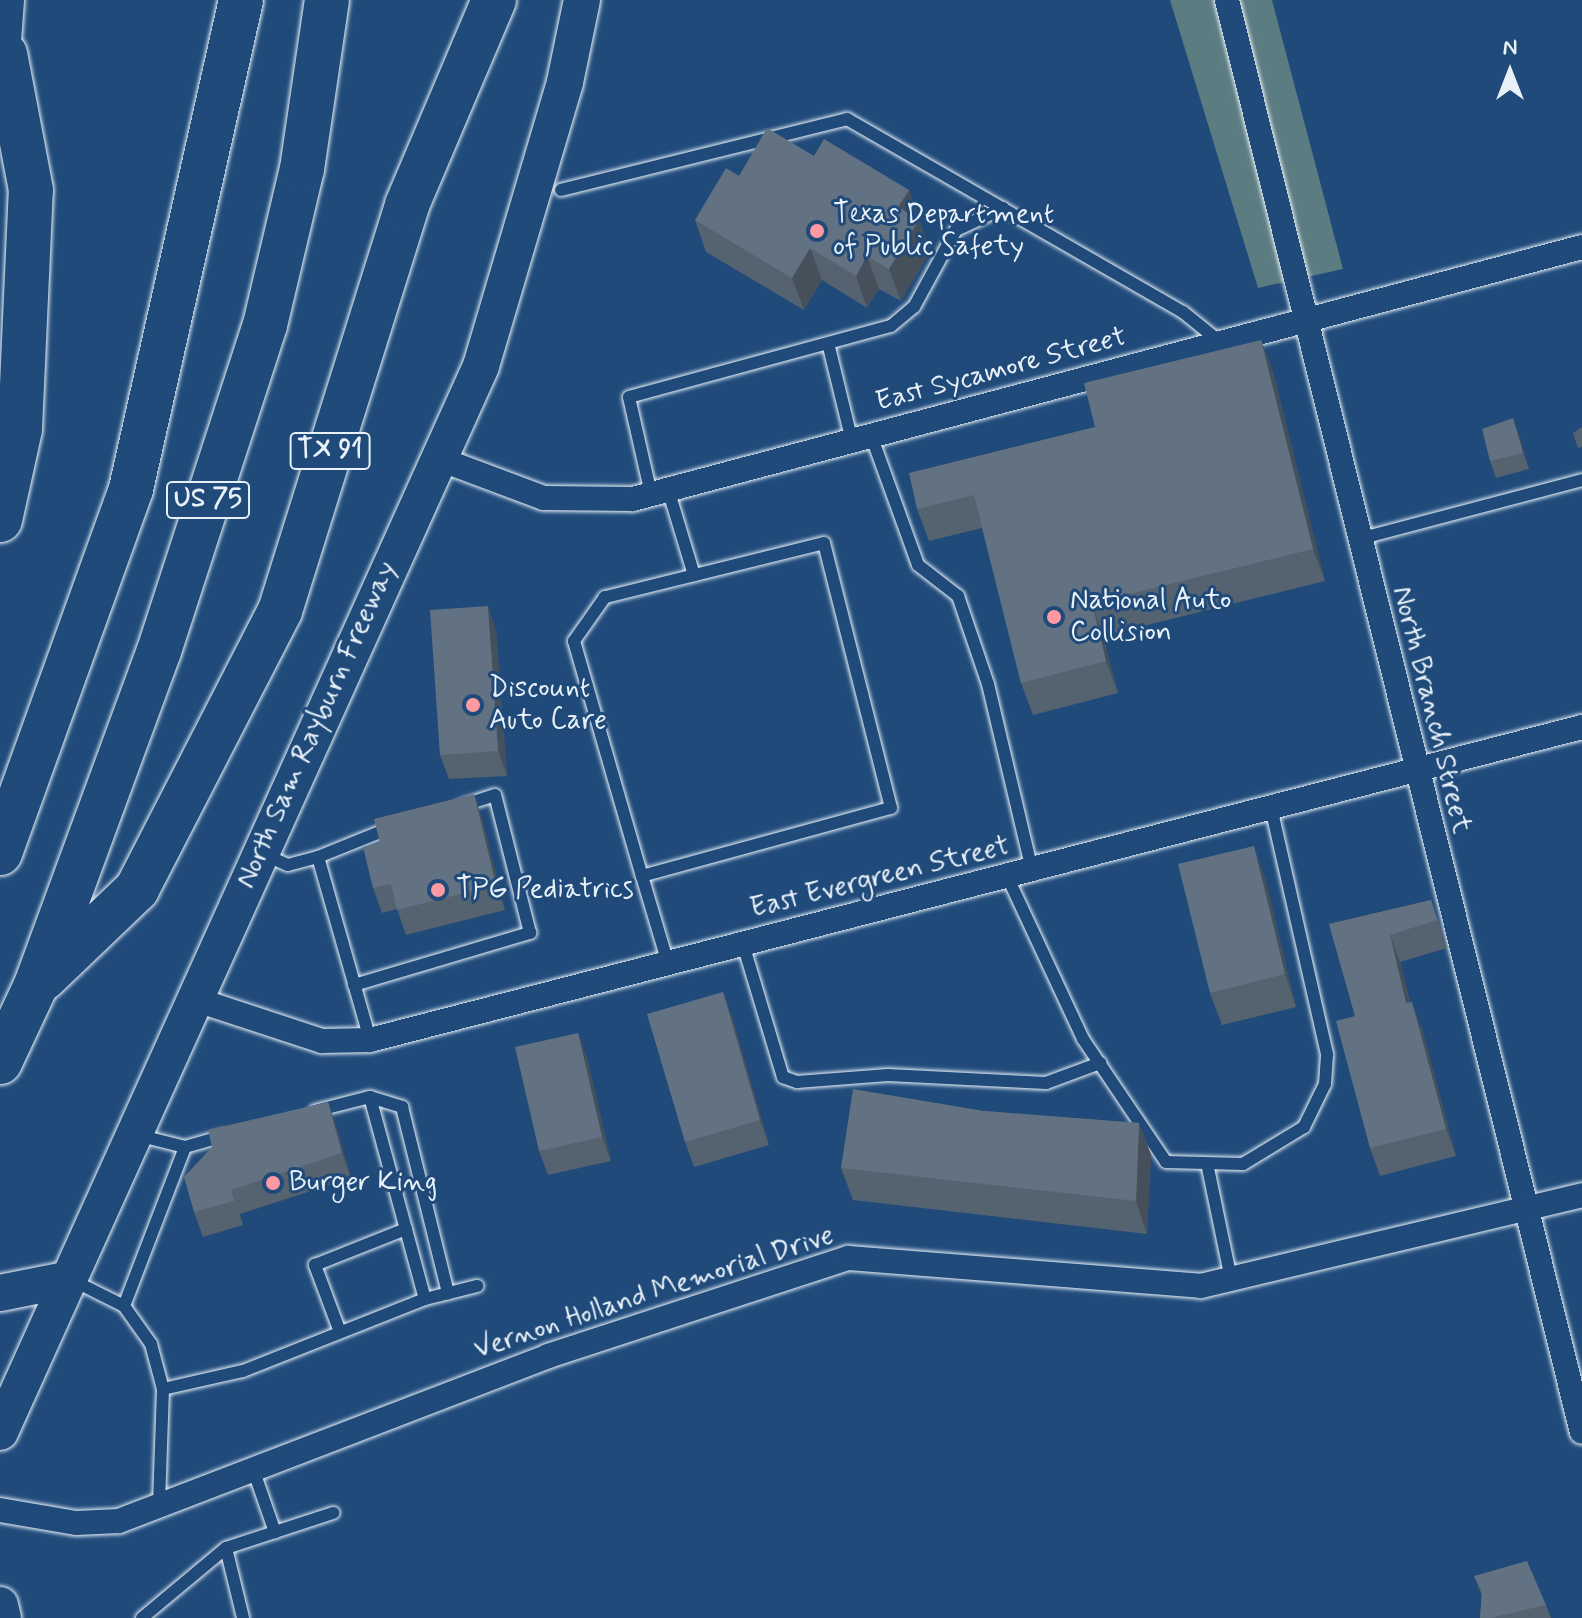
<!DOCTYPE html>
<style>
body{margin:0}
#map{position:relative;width:1582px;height:1618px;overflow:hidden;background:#1f4a7a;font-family:Mynerve,sans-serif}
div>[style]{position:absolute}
.green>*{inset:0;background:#5b7c81}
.roads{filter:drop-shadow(0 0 2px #e8f1f8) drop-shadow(0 0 2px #e8f1f8)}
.service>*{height:12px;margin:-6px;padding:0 6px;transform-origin:6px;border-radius:6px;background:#1f4a7a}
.minor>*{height:24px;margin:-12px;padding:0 12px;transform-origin:12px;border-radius:12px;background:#1f4a7a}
.secondary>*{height:36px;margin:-18px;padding:0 18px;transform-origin:18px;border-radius:18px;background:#1f4a7a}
.motorway>*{height:44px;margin:-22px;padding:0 22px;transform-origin:22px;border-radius:22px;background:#1f4a7a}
.wall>*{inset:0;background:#556270}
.shaded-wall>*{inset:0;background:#45505b}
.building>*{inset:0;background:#637282}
.dots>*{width:22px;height:22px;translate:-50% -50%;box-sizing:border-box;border:4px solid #1f4a7a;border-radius:50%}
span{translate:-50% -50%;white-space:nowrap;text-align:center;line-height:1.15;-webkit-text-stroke:6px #1f4a7a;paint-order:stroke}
.shield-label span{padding:2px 6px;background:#1f4a7a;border:2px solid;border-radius:6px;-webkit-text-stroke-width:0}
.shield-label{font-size:26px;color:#e8f1f8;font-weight:700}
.poi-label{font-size:28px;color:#e8f1f8}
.left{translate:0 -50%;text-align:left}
.street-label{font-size:28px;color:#e8f1f8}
.north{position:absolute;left:1470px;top:32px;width:80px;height:80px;-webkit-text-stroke:6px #1f4a7a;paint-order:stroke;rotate:0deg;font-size:22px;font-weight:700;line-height:32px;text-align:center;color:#e8f1f8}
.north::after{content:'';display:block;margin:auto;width:28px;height:36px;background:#e8f1f8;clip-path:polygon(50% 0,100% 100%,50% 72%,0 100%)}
</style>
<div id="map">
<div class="green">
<i style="clip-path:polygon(1170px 0,1272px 0,1343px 269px,1258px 288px)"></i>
</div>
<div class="roads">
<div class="service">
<i style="left:561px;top:190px;width:295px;rotate:-13.9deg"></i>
<i style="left:847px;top:119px;width:387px;rotate:29.9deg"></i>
<i style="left:1183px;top:312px;width:48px;rotate:39deg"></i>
<i style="left:829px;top:347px;width:97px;rotate:76.3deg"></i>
<i style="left:871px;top:435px;width:138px;rotate:70.1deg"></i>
<i style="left:918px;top:565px;width:51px;rotate:37.8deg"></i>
<i style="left:958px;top:596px;width:93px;rotate:71.2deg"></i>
<i style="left:988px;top:684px;width:191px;rotate:76.7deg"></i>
<i style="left:668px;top:489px;width:90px;rotate:73.2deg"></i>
<i style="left:651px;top:494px;width:99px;rotate:-102.8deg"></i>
<i style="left:629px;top:397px;width:271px;rotate:-15.2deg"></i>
<i style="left:891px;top:326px;width:30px;rotate:-40deg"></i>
<i style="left:914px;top:307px;width:88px;rotate:-61.4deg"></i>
<i style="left:956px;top:230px;width:52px;rotate:-25.1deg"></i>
<i style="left:1359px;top:539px;width:231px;rotate:-14.8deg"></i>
<i style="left:263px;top:854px;width:27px;rotate:24deg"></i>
<i style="left:288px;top:865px;width:31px;rotate:-15deg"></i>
<i style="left:318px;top:857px;width:190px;rotate:74.1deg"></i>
<i style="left:318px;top:857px;width:78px;rotate:-21.9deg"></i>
<i style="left:642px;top:876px;width:258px;rotate:-15.3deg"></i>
<i style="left:891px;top:808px;width:273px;rotate:-104.2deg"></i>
<i style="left:824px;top:543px;width:226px;rotate:166.1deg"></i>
<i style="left:605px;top:597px;width:54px;rotate:125.2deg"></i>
<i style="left:574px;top:641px;width:245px;rotate:73.9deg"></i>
<i style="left:642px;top:876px;width:91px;rotate:73.4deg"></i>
<i style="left:1007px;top:876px;width:180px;rotate:65deg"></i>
<i style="left:1083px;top:1039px;width:148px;rotate:56deg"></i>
<i style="left:1166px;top:1162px;width:77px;rotate:1.5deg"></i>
<i style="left:1243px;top:1164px;width:71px;rotate:-31.2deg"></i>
<i style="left:1304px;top:1127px;width:48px;rotate:-64deg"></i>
<i style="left:1325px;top:1084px;width:30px;rotate:-86deg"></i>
<i style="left:1327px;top:1054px;width:252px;rotate:-102.8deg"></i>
<i style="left:743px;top:944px;width:139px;rotate:73.3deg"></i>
<i style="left:783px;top:1077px;width:15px;rotate:20deg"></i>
<i style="left:797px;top:1082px;width:91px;rotate:-4.4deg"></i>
<i style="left:888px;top:1075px;width:158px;rotate:2.9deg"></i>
<i style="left:1046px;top:1083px;width:58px;rotate:-20.3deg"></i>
<i style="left:354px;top:985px;width:184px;rotate:-16.5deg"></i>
<i style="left:530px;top:933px;width:142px;rotate:-104.2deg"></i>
<i style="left:495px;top:795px;width:36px;rotate:162deg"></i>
<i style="left:370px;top:1097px;width:34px;rotate:17deg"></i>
<i style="left:402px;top:1107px;width:192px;rotate:76.1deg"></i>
<i style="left:315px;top:1111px;width:57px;rotate:-14.3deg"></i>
<i style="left:370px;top:1097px;width:209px;rotate:74.8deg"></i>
<i style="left:425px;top:1299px;width:54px;rotate:-14deg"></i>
<i style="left:137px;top:1135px;width:49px;rotate:14deg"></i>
<i style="left:185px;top:1147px;width:41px;rotate:-15.8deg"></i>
<i style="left:1208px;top:1168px;width:113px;rotate:78.3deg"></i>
<i style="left:72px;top:1280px;width:58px;rotate:26.6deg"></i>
<i style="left:124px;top:1306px;width:47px;rotate:54.6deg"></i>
<i style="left:151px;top:1344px;width:47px;rotate:75.1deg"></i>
<i style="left:163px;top:1389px;width:117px;rotate:92deg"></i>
<i style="left:124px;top:1306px;width:170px;rotate:-69deg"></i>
<i style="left:340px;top:1332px;width:72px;rotate:-110.5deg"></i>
<i style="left:315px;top:1265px;width:98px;rotate:-21.6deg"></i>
<i style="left:163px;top:1389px;width:82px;rotate:-12.7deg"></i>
<i style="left:243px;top:1371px;width:196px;rotate:-21.6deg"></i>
<i style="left:253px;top:1469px;width:67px;rotate:70.8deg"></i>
<i style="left:226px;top:1548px;width:72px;rotate:76.3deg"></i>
<i style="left:142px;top:1618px;width:109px;rotate:-39.8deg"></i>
<i style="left:226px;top:1548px;width:113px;rotate:-18.1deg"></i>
</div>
<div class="minor">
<i style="left:1227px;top:0;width:1475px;rotate:76.08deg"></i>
<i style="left:437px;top:458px;width:114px;rotate:20.5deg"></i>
<i style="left:544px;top:498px;width:89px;rotate:0.6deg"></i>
<i style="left:633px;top:499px;width:982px;rotate:-14.87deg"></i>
<i style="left:194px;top:999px;width:135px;rotate:18.2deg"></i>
<i style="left:322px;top:1041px;width:48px;rotate:-1.2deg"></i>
<i style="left:370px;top:1040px;width:1252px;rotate:-14.48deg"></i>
<i style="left:0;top:1510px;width:77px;rotate:9.7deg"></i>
<i style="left:76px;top:1523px;width:43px;rotate:-2.7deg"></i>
<i style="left:119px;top:1521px;width:460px;rotate:-21deg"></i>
<i style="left:548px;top:1356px;width:316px;rotate:-18.1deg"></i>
<i style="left:848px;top:1258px;width:354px;rotate:4.5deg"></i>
<i style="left:1201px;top:1286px;width:392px;rotate:-13.4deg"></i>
</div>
<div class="secondary">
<i style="left:0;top:82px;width:82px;rotate:-85.8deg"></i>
<i style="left:0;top:1293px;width:71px;rotate:-11.3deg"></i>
<i style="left:0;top:1432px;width:1169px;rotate:-65.71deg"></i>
<i style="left:481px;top:366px;width:296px;rotate:-73.5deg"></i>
<i style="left:565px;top:82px;width:84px;rotate:-78.3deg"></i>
<i style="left:0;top:1605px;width:13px;rotate:77deg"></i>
</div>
<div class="motorway">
<i style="left:0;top:520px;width:93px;rotate:-77.6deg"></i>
<i style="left:20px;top:429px;width:239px;rotate:-87.4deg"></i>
<i style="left:31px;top:190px;width:138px;rotate:-100.8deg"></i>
<i style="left:0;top:853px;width:387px;rotate:-70.2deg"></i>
<i style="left:131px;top:489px;width:501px;rotate:-77.32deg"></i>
<i style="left:44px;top:978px;width:129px;rotate:-43.7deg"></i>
<i style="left:137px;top:889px;width:313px;rotate:-62.8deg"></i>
<i style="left:280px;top:611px;width:425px;rotate:-72.6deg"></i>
<i style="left:407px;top:205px;width:223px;rotate:-67deg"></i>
<i style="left:0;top:1062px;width:85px;rotate:-64.9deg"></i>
<i style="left:36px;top:985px;width:356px;rotate:-69.8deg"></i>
<i style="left:159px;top:651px;width:343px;rotate:-72deg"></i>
<i style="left:265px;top:325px;width:160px;rotate:-76.7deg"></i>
<i style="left:302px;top:169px;width:171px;rotate:-81.6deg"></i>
</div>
</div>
<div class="wall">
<i style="clip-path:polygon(814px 156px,909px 190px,930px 252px,901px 301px,879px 289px,867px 308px,822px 280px,804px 310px,706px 252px,695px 220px,739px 176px)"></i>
<i style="clip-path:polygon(1261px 340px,1273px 372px,1325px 581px,1103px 636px,1118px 693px,1033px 715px,1021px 683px,982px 528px,929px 541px,917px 509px,1095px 427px)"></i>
<i style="clip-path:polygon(1513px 418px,1529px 469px,1496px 478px,1490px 461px)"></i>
<i style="clip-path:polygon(1582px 427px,1582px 447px,1578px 448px,1573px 433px)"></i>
<i style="clip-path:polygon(496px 630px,507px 776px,449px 779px,440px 755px)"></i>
<i style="clip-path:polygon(474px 794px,482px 819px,505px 910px,406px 935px,397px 909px,382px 913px,373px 888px)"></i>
<i style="clip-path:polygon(1265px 878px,1296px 1007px,1222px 1025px,1210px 993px)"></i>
<i style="clip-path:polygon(1431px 900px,1441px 928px,1447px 948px,1400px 962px,1410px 1002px,1422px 1029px,1456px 1156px,1380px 1176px,1370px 1148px,1355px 1016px,1329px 924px)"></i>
<i style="clip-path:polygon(723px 992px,732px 1017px,769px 1145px,694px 1167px,685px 1142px)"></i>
<i style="clip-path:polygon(578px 1033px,587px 1058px,611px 1161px,548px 1175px,539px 1151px)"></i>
<i style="clip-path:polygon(328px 1102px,336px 1126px,351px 1178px,240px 1214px,243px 1225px,203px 1237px,194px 1212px)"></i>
<i style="clip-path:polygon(984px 1111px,1139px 1123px,1151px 1155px,1147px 1234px,853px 1200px,841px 1168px)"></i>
<i style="clip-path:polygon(1474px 1576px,1546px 1605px,1551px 1618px,1480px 1618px,1482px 1596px)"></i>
</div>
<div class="shaded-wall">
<i style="clip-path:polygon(909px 190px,930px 252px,901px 301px,889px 269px,898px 207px)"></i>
<i style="clip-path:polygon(810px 248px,822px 280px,804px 310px,792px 278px)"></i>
<i style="clip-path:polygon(867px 256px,879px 289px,867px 308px,856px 276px)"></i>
<i style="clip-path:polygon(1261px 340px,1273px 372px,1325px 581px,1313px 549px)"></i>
<i style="clip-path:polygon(1513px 418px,1519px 434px,1529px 469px,1523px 453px)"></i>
<i style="clip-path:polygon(1092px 603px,1103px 636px,1118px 693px,1106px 661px)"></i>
<i style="clip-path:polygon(488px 606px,496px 630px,507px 776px,498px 751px)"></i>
<i style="clip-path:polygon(474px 794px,482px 819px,505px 910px,496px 885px)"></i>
<i style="clip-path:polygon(1254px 846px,1265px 878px,1296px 1007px,1285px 974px)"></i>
<i style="clip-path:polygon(1390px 935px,1400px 962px,1417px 1031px,1406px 1003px)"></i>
<i style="clip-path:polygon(723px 992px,732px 1017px,769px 1145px,760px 1120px)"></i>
<i style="clip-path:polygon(1412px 1002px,1422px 1029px,1456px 1156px,1446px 1129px)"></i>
<i style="clip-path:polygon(578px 1033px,587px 1058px,611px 1161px,602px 1137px)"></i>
<i style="clip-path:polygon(328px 1102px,336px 1126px,351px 1178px,342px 1153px)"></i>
<i style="clip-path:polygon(1139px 1123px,1151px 1155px,1147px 1234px,1136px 1201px)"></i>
</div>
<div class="building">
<i style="clip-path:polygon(767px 128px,814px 156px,824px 139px,909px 190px,898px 207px,919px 220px,889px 269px,867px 256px,856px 276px,810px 248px,792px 278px,695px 220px,726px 168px,739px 176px)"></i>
<i style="clip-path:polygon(1261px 340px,1313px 549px,1092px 603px,1106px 661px,1021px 683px,974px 495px,917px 509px,909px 473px,1095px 427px,1084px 383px)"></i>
<i style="clip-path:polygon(1513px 418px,1523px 453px,1490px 461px,1482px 429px)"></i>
<i style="clip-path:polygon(488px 606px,498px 751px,440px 755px,430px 610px)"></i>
<i style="clip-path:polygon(474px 794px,496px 885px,397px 910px,391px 884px,373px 888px,363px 847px,380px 843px,374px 819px)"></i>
<i style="clip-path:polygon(1254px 846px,1285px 974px,1210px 993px,1178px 864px)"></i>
<i style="clip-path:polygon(1431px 900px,1437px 920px,1390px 935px,1406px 1003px,1412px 1002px,1446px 1129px,1370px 1148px,1336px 1021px,1355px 1016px,1329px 924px)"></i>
<i style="clip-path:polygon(723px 992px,760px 1120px,685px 1142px,647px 1014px)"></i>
<i style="clip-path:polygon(578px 1033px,602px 1137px,539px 1151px,515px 1047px)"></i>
<i style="clip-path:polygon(853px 1089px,984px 1111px,1139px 1123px,1136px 1201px,841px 1168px)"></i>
<i style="clip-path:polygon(328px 1102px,342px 1153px,231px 1190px,234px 1201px,194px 1212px,184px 1177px,212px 1147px,208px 1130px)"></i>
<i style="clip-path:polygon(1527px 1561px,1546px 1605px,1490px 1618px,1480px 1618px,1482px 1591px,1474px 1576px)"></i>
</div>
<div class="dots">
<i style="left:817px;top:231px;background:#ff9aa2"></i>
<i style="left:1054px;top:617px;background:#ff9aa2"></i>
<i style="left:473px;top:705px;background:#ff9aa2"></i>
<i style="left:438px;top:890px;background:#ff9aa2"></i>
<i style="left:273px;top:1183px;background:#ff9aa2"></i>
</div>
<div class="shield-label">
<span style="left:330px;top:451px">TX 91</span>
<span style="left:208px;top:500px">US 75</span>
</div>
<div class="poi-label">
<span class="left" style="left:833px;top:231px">Texas Department<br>of Public Safety</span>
<span class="left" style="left:1070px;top:617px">National Auto<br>Collision</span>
<span class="left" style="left:489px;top:705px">Discount<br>Auto Care</span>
<span class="left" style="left:456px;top:890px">TPG Pediatrics</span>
<span class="left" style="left:289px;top:1183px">Burger King</span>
</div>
<div class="street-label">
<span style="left:1001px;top:370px;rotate:-15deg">East Sycamore Street</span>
<span style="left:1431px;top:710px;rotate:76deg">North Branch Street</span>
<span style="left:317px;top:725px;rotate:-66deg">North Sam Rayburn Freeway</span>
<span style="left:880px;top:878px;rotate:-14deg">East Evergreen Street</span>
<span style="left:654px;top:1293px;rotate:-18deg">Vernon Holland Memorial Drive</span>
</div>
<div class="north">N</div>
</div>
